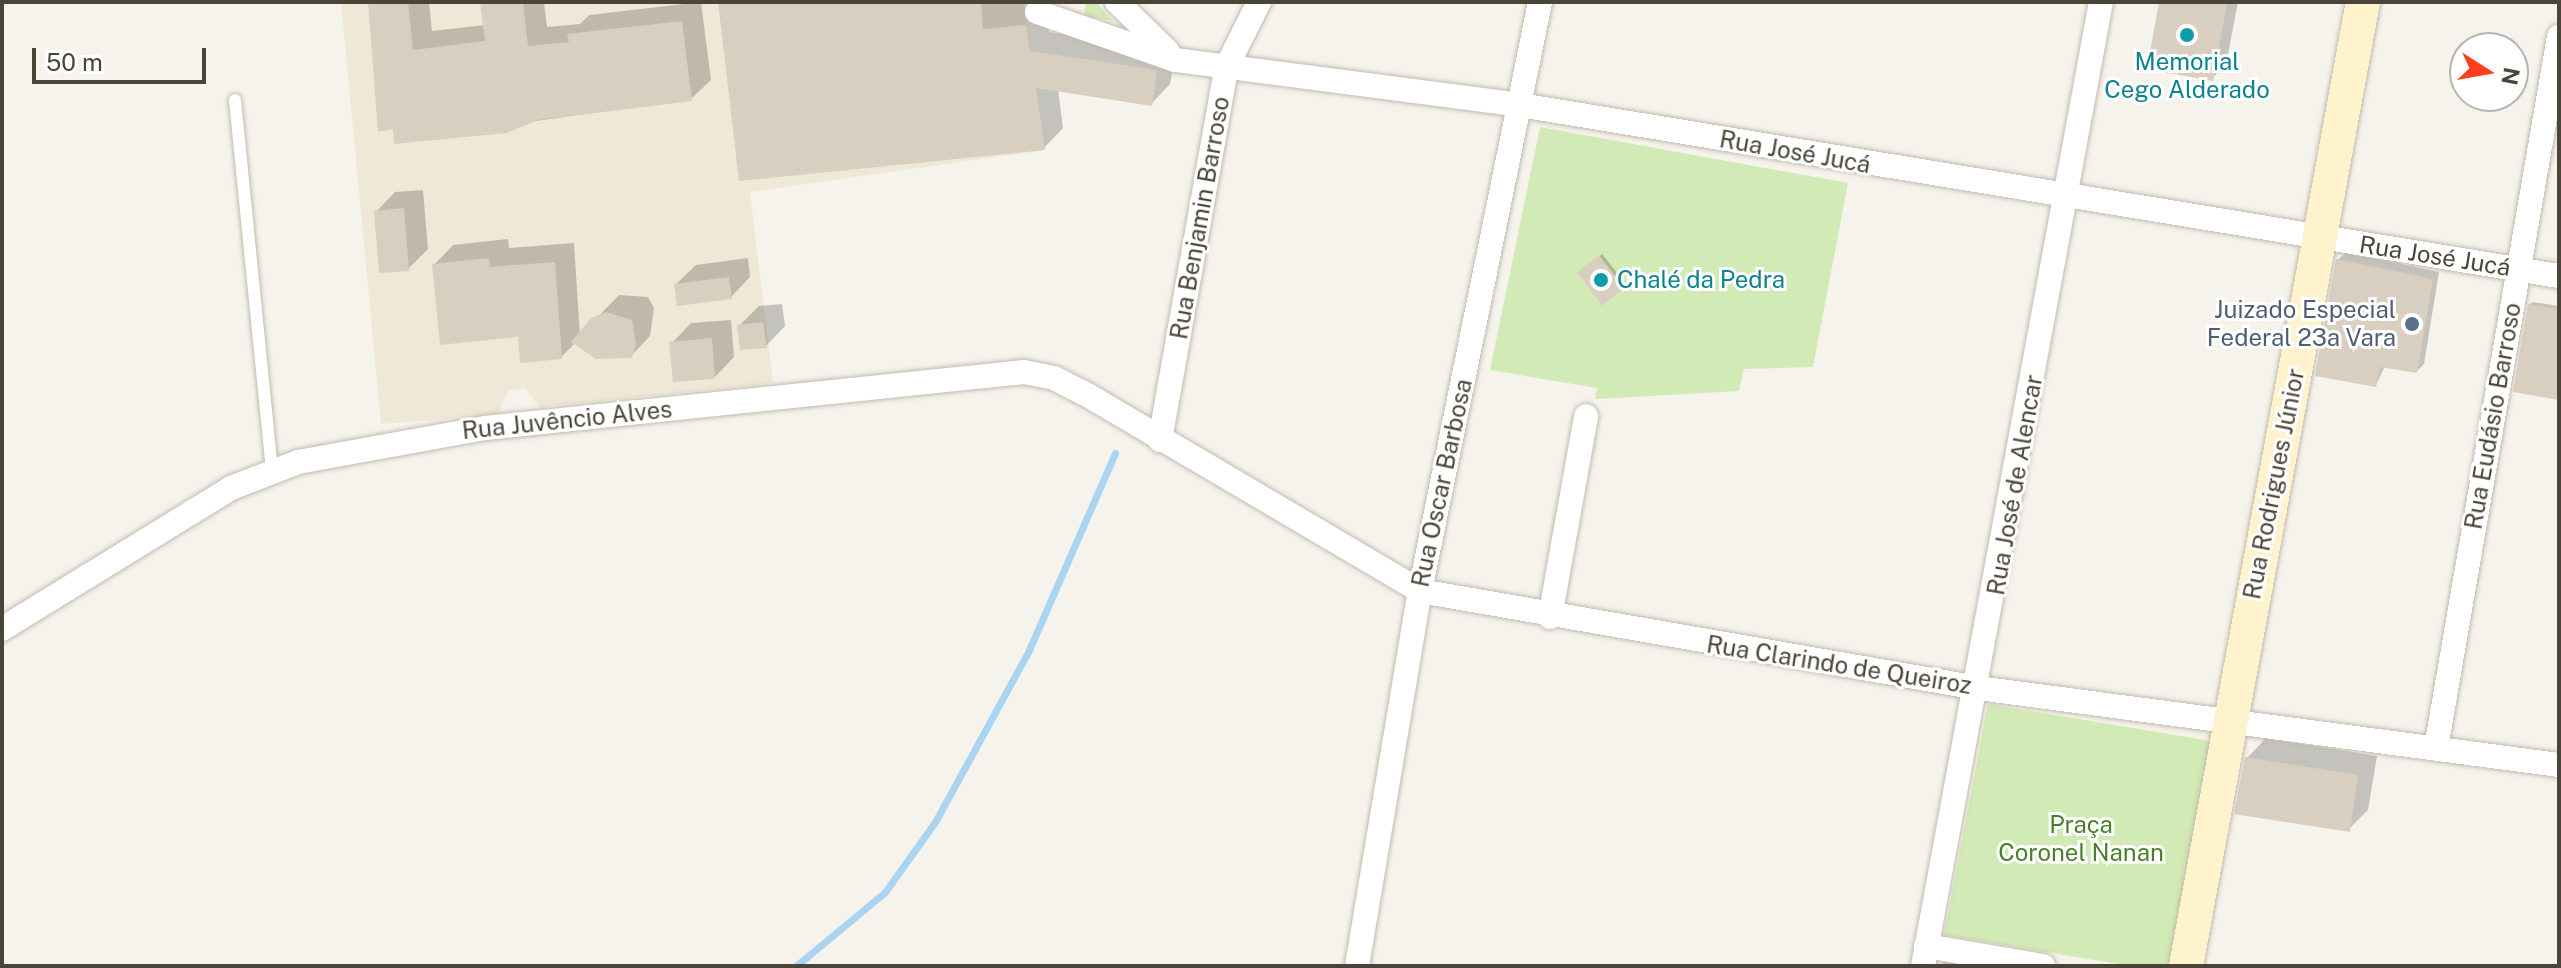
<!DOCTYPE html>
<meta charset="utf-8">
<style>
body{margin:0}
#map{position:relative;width:2561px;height:968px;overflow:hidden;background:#f6f3ec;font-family:"Public Sans",sans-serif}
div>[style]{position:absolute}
.education>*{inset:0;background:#efe8d6}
.green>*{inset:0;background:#d2eab5}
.shadow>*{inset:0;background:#0003}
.stream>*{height:7px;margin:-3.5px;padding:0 3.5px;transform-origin:3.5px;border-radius:3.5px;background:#a9d4f2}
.building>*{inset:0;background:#d8cfc1}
.roads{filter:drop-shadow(0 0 2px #c2bbae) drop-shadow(0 0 2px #c2bbae)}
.lane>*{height:12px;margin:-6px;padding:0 6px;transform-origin:6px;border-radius:6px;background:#fff}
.street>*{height:24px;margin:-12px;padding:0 12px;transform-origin:12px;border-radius:12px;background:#fff}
.secondary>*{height:34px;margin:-17px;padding:0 17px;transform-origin:17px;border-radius:17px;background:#fff3cd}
.dots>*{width:22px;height:22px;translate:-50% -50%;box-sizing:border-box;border:4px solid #fff;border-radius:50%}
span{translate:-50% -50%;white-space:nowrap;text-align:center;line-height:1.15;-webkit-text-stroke:6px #fff;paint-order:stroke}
.culture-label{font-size:24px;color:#0d838f}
.left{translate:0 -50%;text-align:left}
.street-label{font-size:24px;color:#4b4439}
.service-label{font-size:24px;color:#4e5e75}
.right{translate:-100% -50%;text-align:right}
.park-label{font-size:24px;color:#4a7f2a}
.frame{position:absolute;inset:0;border:4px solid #4b4439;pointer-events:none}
.north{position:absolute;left:2449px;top:32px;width:80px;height:80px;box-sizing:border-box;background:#fff;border:2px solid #b7b4b0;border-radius:50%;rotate:101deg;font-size:22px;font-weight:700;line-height:32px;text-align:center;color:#4b4439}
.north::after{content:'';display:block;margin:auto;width:28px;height:36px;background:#fc3f1d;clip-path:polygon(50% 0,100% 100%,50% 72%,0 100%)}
.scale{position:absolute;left:32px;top:48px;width:174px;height:36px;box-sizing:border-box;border:4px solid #4b4439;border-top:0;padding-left:10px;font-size:24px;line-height:28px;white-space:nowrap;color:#4b4439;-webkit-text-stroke:6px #fff;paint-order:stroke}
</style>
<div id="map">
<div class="education">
<i style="clip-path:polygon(341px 2px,1023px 2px,1045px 150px,750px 192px,773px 383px,540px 407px,525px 388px,508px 391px,498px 415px,381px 424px)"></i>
</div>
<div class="green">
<i style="clip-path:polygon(1075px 2px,1096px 2px,1113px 21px,1084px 16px,1086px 4px)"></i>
<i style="clip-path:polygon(1540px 127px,1848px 183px,1813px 367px,1744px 369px,1739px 391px,1595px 399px,1597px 388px,1490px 370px)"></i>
<i style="clip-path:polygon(1988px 704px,2217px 742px,2176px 966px,2130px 966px,1944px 935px)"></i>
</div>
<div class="shadow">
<i style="clip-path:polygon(369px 2px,429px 2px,432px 31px,485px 25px,482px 2px,544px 2px,547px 27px,580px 24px,589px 15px,701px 2px,711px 80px,691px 99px,396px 141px)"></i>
<i style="clip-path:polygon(722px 2px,1045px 2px,1049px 32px,1176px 51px,1170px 84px,1151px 104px,1058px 89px,1063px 128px,1044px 148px)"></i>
<i style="clip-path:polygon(2161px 2px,2238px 2px,2226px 65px,2212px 78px)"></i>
<i style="clip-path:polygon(423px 190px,428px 249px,408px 269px,376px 212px,395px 192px)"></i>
<i style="clip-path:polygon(508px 239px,509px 248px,574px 243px,580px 335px,619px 295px,648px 297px,654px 308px,650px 336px,631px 356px,575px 343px,561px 357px,520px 335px,434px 265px,453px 245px)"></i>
<i style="clip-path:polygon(2346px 252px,2439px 272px,2424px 364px,2417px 371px,2385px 366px,2376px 385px,2338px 260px)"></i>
<i style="clip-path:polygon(1602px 254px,1626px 284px,1623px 287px,1582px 270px)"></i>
<i style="clip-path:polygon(748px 258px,750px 277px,731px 297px,676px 284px,696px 265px)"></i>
<i style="clip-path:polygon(2533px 302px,2559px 306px,2559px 398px,2530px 304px)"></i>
<i style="clip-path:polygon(782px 304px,785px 326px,766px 346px,739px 326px,759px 306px)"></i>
<i style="clip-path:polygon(731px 320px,734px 357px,715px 377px,672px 343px,691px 323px)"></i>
<i style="clip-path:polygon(2266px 738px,2377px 756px,2368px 810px,2349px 829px,2247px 758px)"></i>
<i style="clip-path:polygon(1951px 954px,2021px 966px,1940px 966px)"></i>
</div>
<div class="stream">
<i style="left:796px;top:966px;width:116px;rotate:-39.7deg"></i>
<i style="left:885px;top:892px;width:86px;rotate:-54.5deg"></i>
<i style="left:935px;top:822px;width:196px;rotate:-61.3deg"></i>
<i style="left:1029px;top:650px;width:215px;rotate:-66.4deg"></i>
</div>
<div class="building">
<i style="clip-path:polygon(368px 2px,408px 2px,413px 50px,485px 41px,480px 2px,523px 2px,528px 46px,569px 42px,567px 34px,682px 21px,692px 101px,538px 120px,507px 133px,394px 144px,393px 129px,378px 132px)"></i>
<i style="clip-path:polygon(718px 2px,981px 2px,983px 29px,1026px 25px,1030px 51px,1157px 70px,1152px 106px,1036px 88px,1045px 150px,739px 181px)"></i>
<i style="clip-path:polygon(2159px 2px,2227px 2px,2213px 81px,2147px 69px)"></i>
<i style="clip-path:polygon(404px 208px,409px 271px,379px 273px,374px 211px)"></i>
<i style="clip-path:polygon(1599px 255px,1624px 288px,1602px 306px,1577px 272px)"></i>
<i style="clip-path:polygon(489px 258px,490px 267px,555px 262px,562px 359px,520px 363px,518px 337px,440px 345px,432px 264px)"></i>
<i style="clip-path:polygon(2336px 259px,2433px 279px,2417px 373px,2380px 367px,2376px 387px,2315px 376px)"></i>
<i style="clip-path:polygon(729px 277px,732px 299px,677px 306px,674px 284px)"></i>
<i style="clip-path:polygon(2528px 304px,2559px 309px,2559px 400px,2513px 392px)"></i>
<i style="clip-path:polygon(606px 312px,632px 320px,636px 344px,632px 358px,596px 359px,571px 342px,591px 318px)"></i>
<i style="clip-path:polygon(763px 322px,767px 348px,740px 350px,737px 325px)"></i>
<i style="clip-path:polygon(712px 338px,715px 379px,673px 382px,669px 342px)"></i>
<i style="clip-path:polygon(2245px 757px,2358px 775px,2350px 832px,2234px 814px)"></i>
</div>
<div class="roads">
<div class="lane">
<i style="left:235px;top:100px;width:374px;rotate:84.3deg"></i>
</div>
<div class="street">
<i style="left:1117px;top:2px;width:71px;rotate:44.4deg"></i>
<i style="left:1037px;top:12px;width:146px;rotate:19.2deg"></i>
<i style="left:1175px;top:60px;width:348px;rotate:7.4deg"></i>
<i style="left:1520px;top:105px;width:1053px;rotate:9.35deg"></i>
<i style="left:1160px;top:440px;width:378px;rotate:-79.9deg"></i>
<i style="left:1226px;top:68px;width:74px;rotate:-63.4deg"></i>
<i style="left:1550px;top:617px;width:204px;rotate:-79.8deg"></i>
<i style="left:2px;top:629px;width:269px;rotate:-31.6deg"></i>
<i style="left:231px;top:488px;width:72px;rotate:-21.2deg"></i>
<i style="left:298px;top:462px;width:190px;rotate:-10.3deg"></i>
<i style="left:485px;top:428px;width:542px;rotate:-5.93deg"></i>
<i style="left:1024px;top:372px;width:31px;rotate:11deg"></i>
<i style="left:1054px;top:378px;width:34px;rotate:27deg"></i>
<i style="left:1084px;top:393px;width:390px;rotate:30.5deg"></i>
<i style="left:1420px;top:591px;width:566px;rotate:9.86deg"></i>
<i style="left:1978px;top:688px;width:586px;rotate:7.55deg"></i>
<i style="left:2436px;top:748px;width:722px;rotate:-80.19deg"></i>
<i style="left:1926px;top:946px;width:119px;rotate:9.7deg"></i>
<i style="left:1357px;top:966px;width:380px;rotate:-80.5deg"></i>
<i style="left:1420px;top:591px;width:601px;rotate:-78.48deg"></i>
<i style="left:1923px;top:966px;width:980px;rotate:-79.54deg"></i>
</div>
<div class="secondary">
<i style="left:2186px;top:966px;width:980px;rotate:-79.6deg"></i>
</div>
</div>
<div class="dots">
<i style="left:2187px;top:35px;background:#0f9aa8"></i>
<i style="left:1601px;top:280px;background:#0f9aa8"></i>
<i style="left:2412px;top:324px;background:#5c6f8a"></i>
</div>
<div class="culture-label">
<span style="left:2187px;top:76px">Memorial<br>Cego Alderado</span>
<span class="left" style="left:1617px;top:280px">Chalé da Pedra</span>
</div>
<div class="street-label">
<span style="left:1795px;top:152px;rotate:10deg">Rua José Jucá</span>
<span style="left:1200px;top:218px;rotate:-80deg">Rua Benjamin Barroso</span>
<span style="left:2435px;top:256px;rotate:9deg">Rua José Jucá</span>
<span style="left:2493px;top:416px;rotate:-80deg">Rua Eudásio Barroso</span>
<span style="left:567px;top:420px;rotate:-6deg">Rua Juvêncio Alves</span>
<span style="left:1442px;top:483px;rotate:-78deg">Rua Oscar Barbosa</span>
<span style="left:2274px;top:484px;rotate:-79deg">Rua Rodrigues Júnior</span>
<span style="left:2015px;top:485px;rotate:-80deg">Rua José de Alencar</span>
<span style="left:1839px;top:665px;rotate:9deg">Rua Clarindo de Queiroz</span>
</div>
<div class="service-label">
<span class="right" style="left:2396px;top:324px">Juizado Especial<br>Federal 23a Vara</span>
</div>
<div class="park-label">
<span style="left:2081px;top:839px">Praça<br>Coronel Nanan</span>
</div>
<div class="frame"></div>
<div class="north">N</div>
<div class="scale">50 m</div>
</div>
